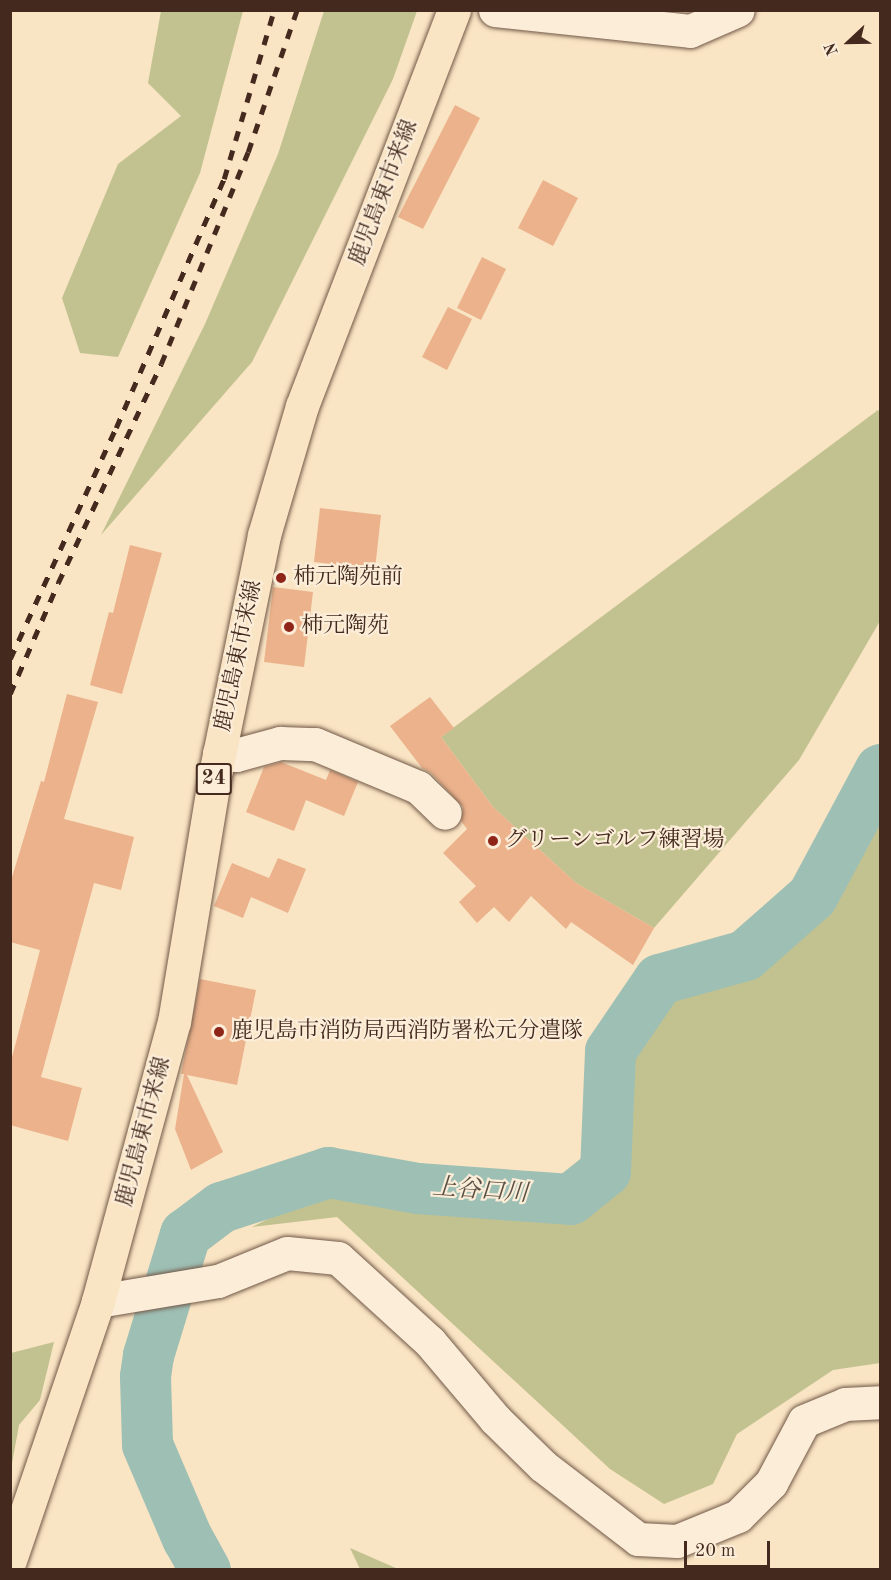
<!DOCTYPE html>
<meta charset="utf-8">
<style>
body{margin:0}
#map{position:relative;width:891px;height:1580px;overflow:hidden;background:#f9e4c3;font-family:"Old Standard TT","Noto Serif JP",serif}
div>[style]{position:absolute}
.green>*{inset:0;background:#c2c290}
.river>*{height:51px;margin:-25.5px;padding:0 25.5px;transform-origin:25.5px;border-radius:25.5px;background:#9ebfb4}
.building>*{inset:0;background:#ebb28c}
.roads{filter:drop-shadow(0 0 2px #715847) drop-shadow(0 0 2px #715847)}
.minor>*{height:33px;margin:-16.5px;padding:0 16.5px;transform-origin:16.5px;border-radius:16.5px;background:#fbedd8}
.major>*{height:33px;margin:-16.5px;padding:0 16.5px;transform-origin:16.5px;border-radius:16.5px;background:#f9e4c3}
.rail>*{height:4.5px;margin-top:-2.25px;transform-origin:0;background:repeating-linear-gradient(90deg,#442a1e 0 10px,transparent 0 20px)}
.dots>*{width:16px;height:16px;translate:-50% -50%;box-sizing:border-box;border:3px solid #fbedd8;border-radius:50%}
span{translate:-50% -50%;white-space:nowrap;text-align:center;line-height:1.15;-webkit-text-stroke:4.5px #fbedd8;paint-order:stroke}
.shield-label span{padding:2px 4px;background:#fbedd8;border:2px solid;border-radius:4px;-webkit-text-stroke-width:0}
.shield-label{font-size:21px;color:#442a1e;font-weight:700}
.street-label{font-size:22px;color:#442a1e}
.poi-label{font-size:22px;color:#442a1e}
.left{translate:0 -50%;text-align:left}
.water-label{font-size:24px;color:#5a4f44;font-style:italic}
.frame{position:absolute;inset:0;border:12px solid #442a1e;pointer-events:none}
.north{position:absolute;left:819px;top:12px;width:60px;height:60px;-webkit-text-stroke:4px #fbedd8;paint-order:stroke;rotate:248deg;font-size:16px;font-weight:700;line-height:24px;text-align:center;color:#442a1e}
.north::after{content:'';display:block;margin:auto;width:21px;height:27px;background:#442a1e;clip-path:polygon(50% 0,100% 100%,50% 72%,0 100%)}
.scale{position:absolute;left:684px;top:1541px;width:86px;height:27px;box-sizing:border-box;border:3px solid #442a1e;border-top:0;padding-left:8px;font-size:18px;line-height:21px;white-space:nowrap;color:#442a1e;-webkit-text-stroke:4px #fbedd8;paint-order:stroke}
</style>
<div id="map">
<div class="green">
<i style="clip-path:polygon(161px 11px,243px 11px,200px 173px,118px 357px,80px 353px,62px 298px,118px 164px,181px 116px,148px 83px)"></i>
<i style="clip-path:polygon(324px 11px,417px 11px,393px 79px,252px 362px,101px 535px,205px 324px,278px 154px)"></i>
<i style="clip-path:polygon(878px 410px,880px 412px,880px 621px,799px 760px,654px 928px,576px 883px,493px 807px,441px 737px)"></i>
<i style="clip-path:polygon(880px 809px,880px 1363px,833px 1370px,737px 1434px,713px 1484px,664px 1504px,610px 1469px,337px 1217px,252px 1227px,326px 1190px,577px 1217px,617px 1182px,623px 1058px,664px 1000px,754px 968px,830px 904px)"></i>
<i style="clip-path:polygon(54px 1342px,40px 1400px,19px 1425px,11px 1469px,11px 1353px)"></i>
<i style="clip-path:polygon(350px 1548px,398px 1569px,360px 1569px)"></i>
</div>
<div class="river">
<i style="left:205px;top:1570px;width:37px;rotate:-119deg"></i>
<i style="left:187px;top:1538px;width:102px;rotate:-113.1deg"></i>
<i style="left:147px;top:1444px;width:68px;rotate:-91.7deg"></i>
<i style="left:145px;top:1376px;width:21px;rotate:-82deg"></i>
<i style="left:148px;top:1355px;width:127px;rotate:-73deg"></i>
<i style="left:185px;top:1234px;width:45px;rotate:-36.9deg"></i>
<i style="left:221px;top:1207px;width:113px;rotate:-18.1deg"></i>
<i style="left:328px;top:1172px;width:90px;rotate:10.2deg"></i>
<i style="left:417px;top:1188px;width:153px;rotate:4.1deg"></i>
<i style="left:570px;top:1199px;width:45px;rotate:-38.7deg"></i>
<i style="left:605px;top:1171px;width:120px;rotate:-87.6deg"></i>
<i style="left:610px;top:1051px;width:87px;rotate:-55.8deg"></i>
<i style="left:659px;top:979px;width:89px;rotate:-15.6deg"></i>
<i style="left:745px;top:955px;width:89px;rotate:-41.4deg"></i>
<i style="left:812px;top:896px;width:144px;rotate:-61.8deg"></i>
</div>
<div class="building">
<i style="clip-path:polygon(455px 105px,480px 118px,423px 229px,398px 217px)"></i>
<i style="clip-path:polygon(543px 180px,578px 198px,553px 246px,518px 228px)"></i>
<i style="clip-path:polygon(482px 257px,506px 269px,481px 320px,457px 308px)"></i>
<i style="clip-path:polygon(448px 307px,472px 319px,447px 370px,422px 357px)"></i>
<i style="clip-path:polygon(320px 508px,381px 515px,375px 569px,314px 562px)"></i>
<i style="clip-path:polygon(130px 545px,162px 553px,122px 694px,90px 685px,109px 612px,113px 613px)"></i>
<i style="clip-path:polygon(273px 587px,313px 592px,304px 667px,264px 662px)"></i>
<i style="clip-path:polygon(67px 694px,98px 702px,64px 819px,134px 837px,121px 890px,94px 883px,41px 1077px,82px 1088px,68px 1141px,10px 1125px,10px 1065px,40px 950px,10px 942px,10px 884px,41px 781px,44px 782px)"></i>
<i style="clip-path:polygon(430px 697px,454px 728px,441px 737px,493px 807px,576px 883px,654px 928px,633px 965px,571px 922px,566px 929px,531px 896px,509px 922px,494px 907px,477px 923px,459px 902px,476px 886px,443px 853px,467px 829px,461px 821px,463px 807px,431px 773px,422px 768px,390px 726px)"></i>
<i style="clip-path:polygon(281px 762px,326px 780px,330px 770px,358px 782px,344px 816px,306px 800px,294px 831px,246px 812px,264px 767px)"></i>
<i style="clip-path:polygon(278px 858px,306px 869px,288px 913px,251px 897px,243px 918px,214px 906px,232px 863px,269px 878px)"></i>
<i style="clip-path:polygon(200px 979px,256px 990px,237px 1085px,187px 1075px,223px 1152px,191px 1170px,175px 1129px,184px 1074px,181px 1074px)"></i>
</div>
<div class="roads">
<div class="minor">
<i style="left:495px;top:10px;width:196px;rotate:6.1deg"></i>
<i style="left:690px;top:31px;width:52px;rotate:-23.6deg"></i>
<i style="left:219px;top:753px;width:17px;rotate:7deg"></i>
<i style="left:236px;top:755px;width:46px;rotate:-15.3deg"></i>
<i style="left:280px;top:743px;width:35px;rotate:2deg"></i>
<i style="left:315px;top:744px;width:112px;rotate:22.7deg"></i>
<i style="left:418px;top:787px;width:37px;rotate:44deg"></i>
<i style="left:98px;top:1301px;width:122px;rotate:-9.5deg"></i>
<i style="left:218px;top:1281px;width:74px;rotate:-22.1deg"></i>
<i style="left:287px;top:1253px;width:51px;rotate:5.6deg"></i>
<i style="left:338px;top:1258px;width:125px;rotate:42.4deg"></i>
<i style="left:430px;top:1342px;width:101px;rotate:49.8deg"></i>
<i style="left:495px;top:1419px;width:67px;rotate:44.4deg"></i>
<i style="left:543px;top:1466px;width:120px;rotate:37.5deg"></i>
<i style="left:638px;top:1539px;width:39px;rotate:3deg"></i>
<i style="left:677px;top:1541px;width:66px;rotate:-22.3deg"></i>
<i style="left:738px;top:1516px;width:47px;rotate:-45deg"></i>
<i style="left:771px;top:1483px;width:70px;rotate:-62deg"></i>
<i style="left:804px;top:1421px;width:44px;rotate:-22.5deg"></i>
<i style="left:845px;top:1404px;width:35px;rotate:-3deg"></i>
</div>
<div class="major">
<i style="left:10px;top:1560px;width:274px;rotate:-71.2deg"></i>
<i style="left:98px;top:1301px;width:289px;rotate:-74.8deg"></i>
<i style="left:174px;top:1022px;width:251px;rotate:-80.6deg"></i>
<i style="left:215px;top:774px;width:244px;rotate:-78.4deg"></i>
<i style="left:264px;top:535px;width:134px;rotate:-73.6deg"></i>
<i style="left:302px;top:406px;width:424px;rotate:-69deg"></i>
</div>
</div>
<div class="rail">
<i style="left:10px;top:659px;width:254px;rotate:-65.4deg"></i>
<i style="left:116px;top:428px;width:271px;rotate:-66.6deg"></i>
<i style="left:224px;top:179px;width:176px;rotate:-73.5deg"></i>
<i style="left:10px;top:694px;width:121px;rotate:-66.6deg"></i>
<i style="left:58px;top:583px;width:242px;rotate:-64.8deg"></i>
<i style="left:161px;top:364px;width:229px;rotate:-67.7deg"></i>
<i style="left:248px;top:152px;width:150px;rotate:-71deg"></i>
</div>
<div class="dots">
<i style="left:281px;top:578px;background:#8f2418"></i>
<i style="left:289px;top:627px;background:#8f2418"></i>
<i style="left:493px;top:841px;background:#8f2418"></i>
<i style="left:219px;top:1032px;background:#8f2418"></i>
</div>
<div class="shield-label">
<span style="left:214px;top:779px">24</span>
</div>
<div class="street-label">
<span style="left:384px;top:193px;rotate:-69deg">鹿児島東市来線</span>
<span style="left:239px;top:656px;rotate:-78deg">鹿児島東市来線</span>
<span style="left:144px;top:1132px;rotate:-75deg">鹿児島東市来線</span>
</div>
<div class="poi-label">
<span class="left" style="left:293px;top:578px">柿元陶苑前</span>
<span class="left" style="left:301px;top:627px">柿元陶苑</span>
<span class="left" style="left:505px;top:841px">グリーンゴルフ練習場</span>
<span class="left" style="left:231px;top:1032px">鹿児島市消防局西消防署松元分遣隊</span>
</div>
<div class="water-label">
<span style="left:480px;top:1192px;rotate:4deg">上谷口川</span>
</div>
<div class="frame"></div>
<div class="north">N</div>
<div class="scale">20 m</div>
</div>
